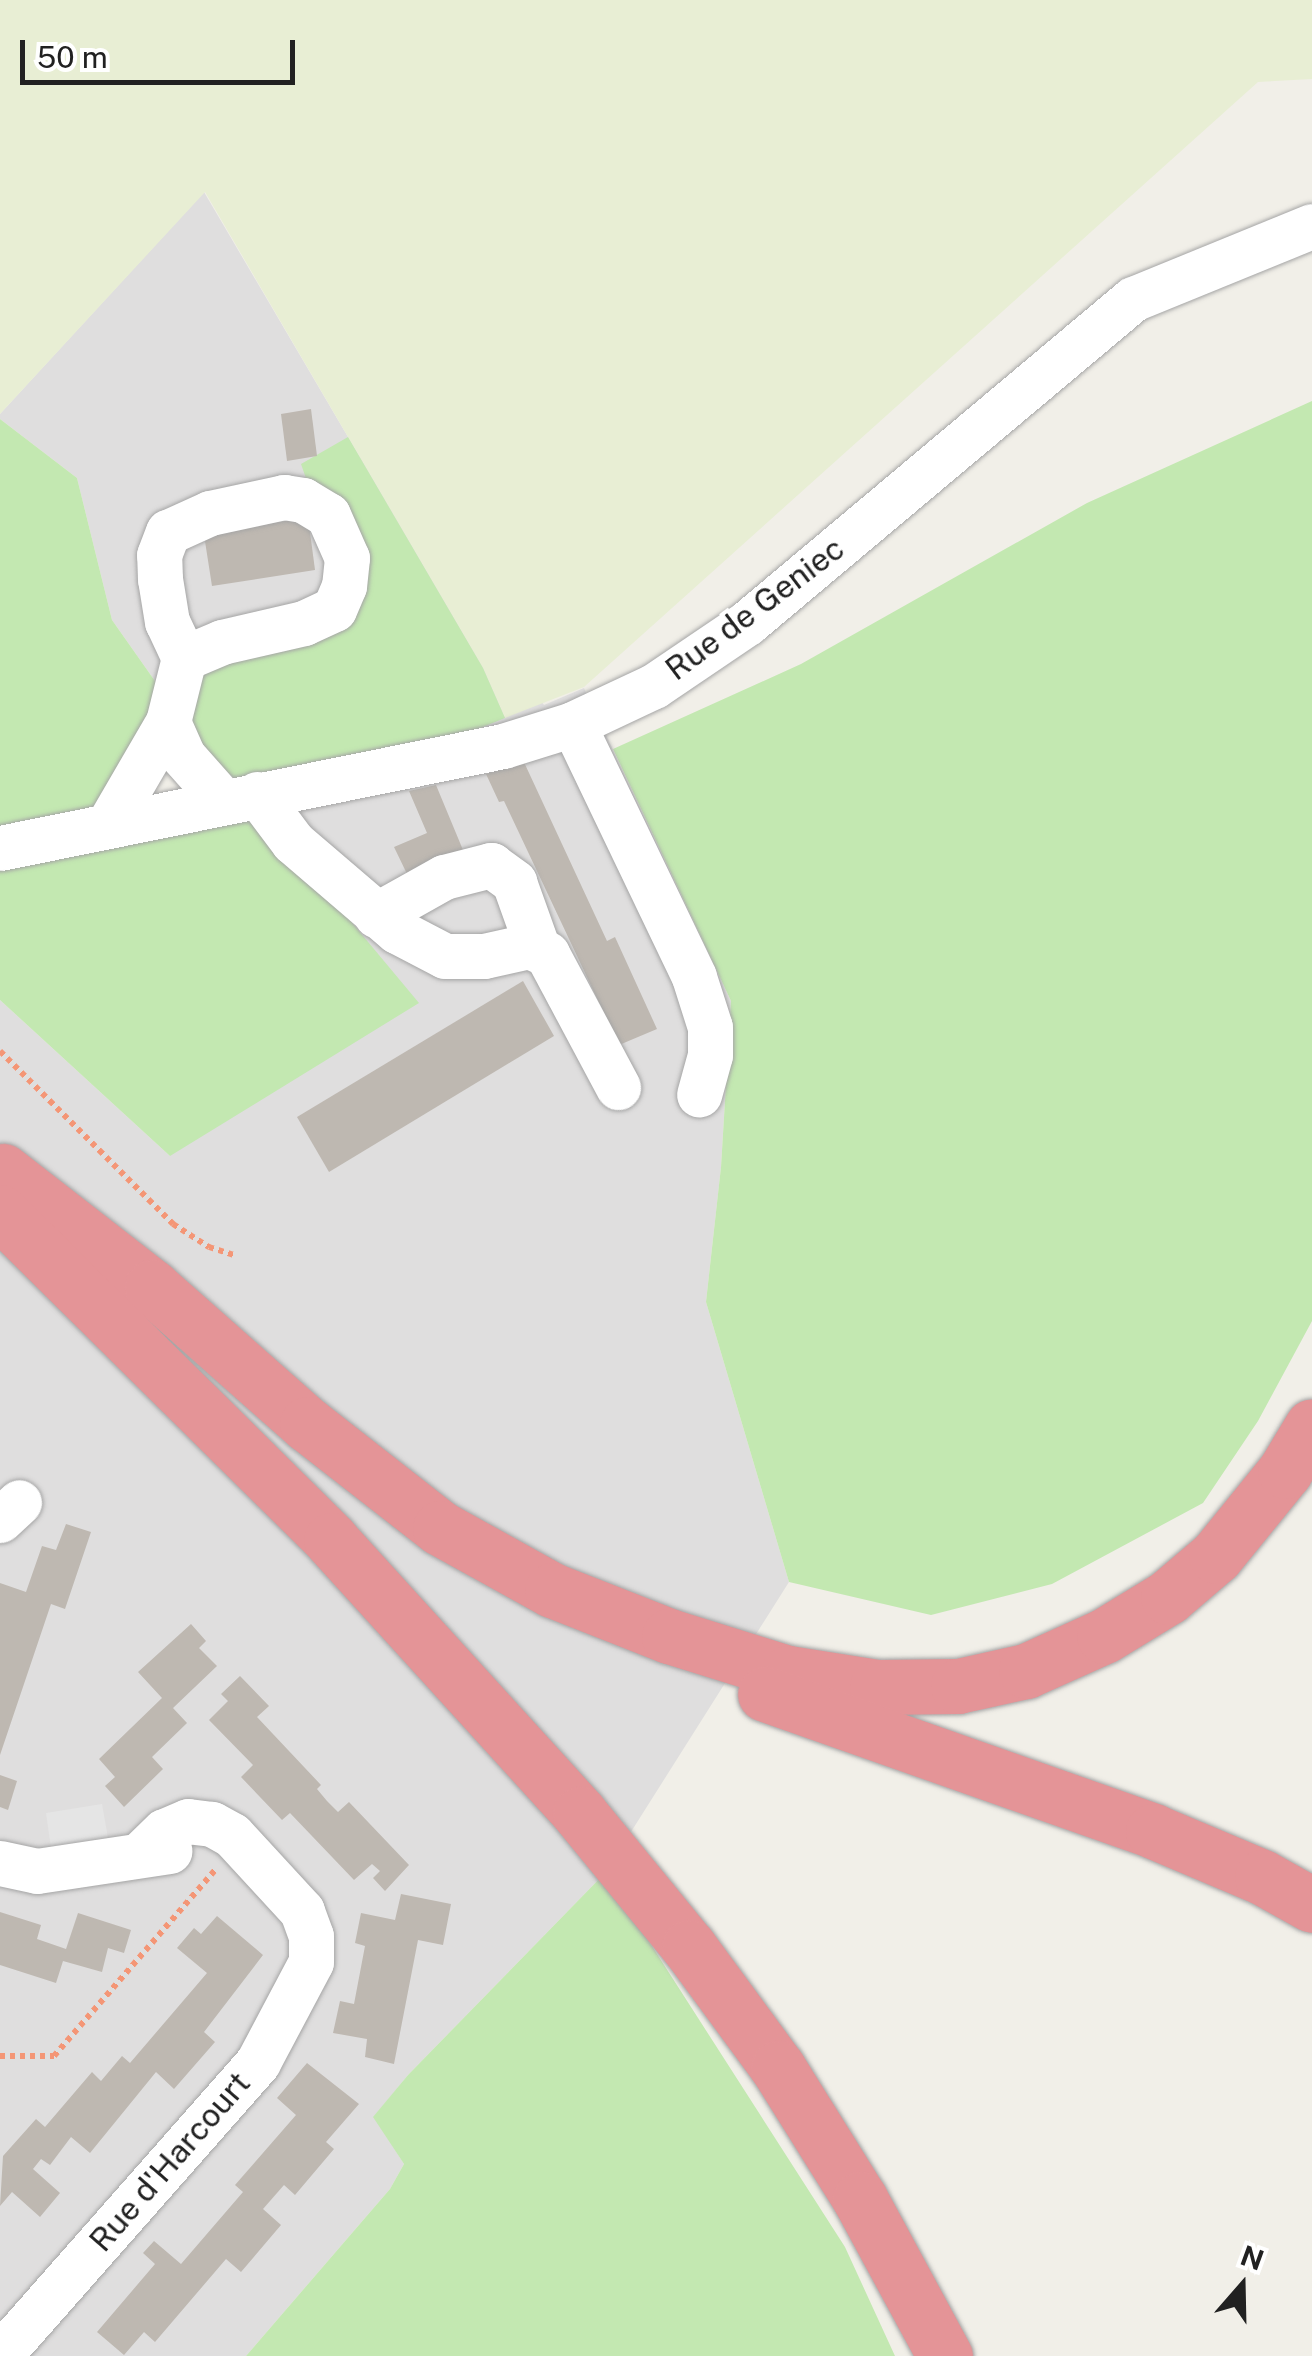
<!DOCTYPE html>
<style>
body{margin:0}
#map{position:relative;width:1312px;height:2356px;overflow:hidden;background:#f1efe8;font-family:"Public Sans",sans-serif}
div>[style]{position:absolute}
.residential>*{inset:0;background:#dfdede}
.farmland>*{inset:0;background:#e8eed4}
.grass>*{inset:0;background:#c3e8b1}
.parking>*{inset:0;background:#e5e5e5}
.building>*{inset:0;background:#beb8b1}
.path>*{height:6px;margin-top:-3px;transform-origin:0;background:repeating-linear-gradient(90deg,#f49676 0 5px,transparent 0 10px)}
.roads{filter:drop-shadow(0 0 2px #a5a5a5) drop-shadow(0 0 2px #a5a5a5)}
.minor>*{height:45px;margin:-22.5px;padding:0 22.5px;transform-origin:22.5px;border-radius:22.5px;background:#fff}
.highway>*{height:55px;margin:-27.5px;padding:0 27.5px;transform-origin:27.5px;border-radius:27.5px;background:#e49497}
span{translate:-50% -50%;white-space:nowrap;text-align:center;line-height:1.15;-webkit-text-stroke:8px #fff;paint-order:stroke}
.street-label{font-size:32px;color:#212121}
.north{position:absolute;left:1192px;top:2236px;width:100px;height:100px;-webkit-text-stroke:8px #fff;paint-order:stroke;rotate:20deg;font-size:28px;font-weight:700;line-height:40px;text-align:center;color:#212121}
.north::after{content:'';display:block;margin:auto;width:35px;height:45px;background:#212121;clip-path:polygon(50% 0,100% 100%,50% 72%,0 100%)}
.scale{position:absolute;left:20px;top:40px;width:275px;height:45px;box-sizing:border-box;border:5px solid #212121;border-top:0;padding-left:12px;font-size:30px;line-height:35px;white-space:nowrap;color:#212121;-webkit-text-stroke:8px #fff;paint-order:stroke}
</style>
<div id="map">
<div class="residential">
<i style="clip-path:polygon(204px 192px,358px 454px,544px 705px,584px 688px,731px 1001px,721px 1167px,706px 1302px,789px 1582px,605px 1873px,408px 2075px,374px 2117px,404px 2164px,390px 2189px,246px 2356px,0 2356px,0 1000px,170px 1156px,273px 828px,162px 691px,112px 620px,77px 478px,0 419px,0 414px)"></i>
</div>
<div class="farmland">
<i style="clip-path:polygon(0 0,1312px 0,1312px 79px,1258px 82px,584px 687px,505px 718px,483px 668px,205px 192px,0 414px)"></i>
</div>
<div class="grass">
<i style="clip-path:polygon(1312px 401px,1312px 1321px,1258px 1421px,1203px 1503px,1052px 1584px,931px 1615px,789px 1582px,706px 1302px,721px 1167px,731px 1001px,613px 749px,801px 664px,1087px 503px)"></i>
<i style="clip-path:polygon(0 419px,77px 478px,112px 620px,162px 691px,103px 795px,226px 802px,273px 828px,419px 1003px,170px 1156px,0 1000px)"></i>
<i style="clip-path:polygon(348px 437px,483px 668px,505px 718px,434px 747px,223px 784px,190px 747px,194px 672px,350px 605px,301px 464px)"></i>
<i style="clip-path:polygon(605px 1873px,845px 2247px,895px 2356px,246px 2356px,390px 2189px,404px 2164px,373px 2117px,408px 2075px)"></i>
</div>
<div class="parking">
<i style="clip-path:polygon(102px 1804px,108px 1838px,51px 1848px,46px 1813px)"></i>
</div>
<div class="building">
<i style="clip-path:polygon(311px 409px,317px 456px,287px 461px,281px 414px)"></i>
<i style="clip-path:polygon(308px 517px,315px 570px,212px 586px,204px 535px)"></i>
<i style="clip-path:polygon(523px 760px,607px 941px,615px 937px,657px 1029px,619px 1045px,504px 801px,499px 802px,486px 774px)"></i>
<i style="clip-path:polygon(436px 785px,463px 850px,408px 876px,394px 847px,427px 833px,409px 791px)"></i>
<i style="clip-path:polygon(523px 981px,554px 1036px,329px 1172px,297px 1117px)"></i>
<i style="clip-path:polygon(66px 1524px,91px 1532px,65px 1609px,51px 1604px,0 1755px,0 1583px,26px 1592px,42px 1546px,56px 1550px)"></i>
<i style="clip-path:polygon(191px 1624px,206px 1641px,199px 1648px,217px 1666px,173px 1708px,187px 1723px,152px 1757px,163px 1769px,124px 1807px,105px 1786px,115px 1777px,99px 1759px,162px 1698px,138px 1672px)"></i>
<i style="clip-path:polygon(240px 1676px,269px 1706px,257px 1717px,321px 1785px,317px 1789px,327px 1801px,338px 1812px,349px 1802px,409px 1865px,385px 1891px,373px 1878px,380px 1871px,372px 1864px,354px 1880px,290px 1813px,282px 1820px,241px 1777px,253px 1765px,209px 1720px,228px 1701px,221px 1694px)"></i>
<i style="clip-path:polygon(0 1775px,17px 1781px,8px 1810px,0 1807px)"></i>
<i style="clip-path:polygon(401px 1894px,451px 1904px,443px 1945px,418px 1940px,394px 2064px,365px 2057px,367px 2039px,333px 2033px,340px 2001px,354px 2004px,365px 1946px,355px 1943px,361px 1913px,395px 1920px)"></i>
<i style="clip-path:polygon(0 1912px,41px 1925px,37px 1939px,66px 1949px,78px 1913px,131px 1930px,124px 1953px,108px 1948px,102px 1972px,63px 1961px,56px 1983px,0 1965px)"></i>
<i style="clip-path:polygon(217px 1916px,263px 1955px,204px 2032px,215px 2042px,174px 2089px,156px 2072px,90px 2153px,71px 2137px,50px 2165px,41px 2159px,33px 2169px,60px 2193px,40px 2217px,12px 2192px,0 2206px,3px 2156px,36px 2119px,45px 2127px,92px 2072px,101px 2081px,122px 2056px,130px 2063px,207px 1973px,177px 1948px,194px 1928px,201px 1934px)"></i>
<i style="clip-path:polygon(307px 2063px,359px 2104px,326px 2142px,334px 2149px,295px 2195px,284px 2185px,263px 2209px,281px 2225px,241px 2272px,226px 2259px,155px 2342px,144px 2332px,124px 2355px,97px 2332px,155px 2264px,143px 2253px,154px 2241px,181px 2264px,243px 2192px,235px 2185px,296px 2115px,277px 2098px)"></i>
</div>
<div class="path">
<i style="left:0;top:1051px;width:245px;rotate:45deg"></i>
<i style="left:173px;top:1224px;width:43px;rotate:32.6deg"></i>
<i style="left:209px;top:1247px;width:29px;rotate:18deg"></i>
<i style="left:0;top:2056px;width:54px"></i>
<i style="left:54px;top:2056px;width:246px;rotate:-49.1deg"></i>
</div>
<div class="roads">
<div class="minor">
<i style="left:168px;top:722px;width:37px;rotate:66deg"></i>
<i style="left:183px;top:756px;width:59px;rotate:48.4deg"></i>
<i style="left:573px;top:724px;width:280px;rotate:64.4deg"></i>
<i style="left:694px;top:977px;width:52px;rotate:72.3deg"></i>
<i style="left:710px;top:1027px;width:28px;rotate:90deg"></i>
<i style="left:710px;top:1055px;width:41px;rotate:105.4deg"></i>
<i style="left:257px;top:794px;width:60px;rotate:53.1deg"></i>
<i style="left:293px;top:842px;width:137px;rotate:40.6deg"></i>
<i style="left:397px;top:931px;width:54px;rotate:27.5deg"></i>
<i style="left:445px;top:956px;width:39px"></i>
<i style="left:484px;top:956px;width:46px;rotate:-12.5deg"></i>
<i style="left:529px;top:946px;width:20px;rotate:24deg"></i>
<i style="left:547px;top:954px;width:151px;rotate:61.9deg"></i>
<i style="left:108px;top:825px;width:119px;rotate:-59.8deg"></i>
<i style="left:168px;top:722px;width:66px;rotate:-76deg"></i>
<i style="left:184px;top:658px;width:40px;rotate:-115deg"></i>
<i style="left:167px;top:622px;width:44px;rotate:-99.2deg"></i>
<i style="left:160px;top:579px;width:24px;rotate:-92deg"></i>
<i style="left:159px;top:555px;width:25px;rotate:-69deg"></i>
<i style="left:168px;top:532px;width:46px;rotate:-24.3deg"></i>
<i style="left:210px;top:513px;width:76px;rotate:-12.2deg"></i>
<i style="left:284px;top:497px;width:19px;rotate:9deg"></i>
<i style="left:303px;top:500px;width:29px;rotate:31deg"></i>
<i style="left:328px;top:515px;width:47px;rotate:66.2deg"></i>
<i style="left:347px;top:558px;width:28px;rotate:96deg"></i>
<i style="left:344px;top:586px;width:25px;rotate:113deg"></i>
<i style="left:334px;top:609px;width:33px;rotate:155deg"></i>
<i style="left:304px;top:623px;width:84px;rotate:167deg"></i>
<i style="left:222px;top:642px;width:41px;rotate:157.2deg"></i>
<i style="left:0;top:848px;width:513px;rotate:-11.46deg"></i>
<i style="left:503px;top:746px;width:73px;rotate:-17.4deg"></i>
<i style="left:573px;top:724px;width:89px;rotate:-25.1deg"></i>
<i style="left:654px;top:686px;width:112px;rotate:-34.1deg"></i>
<i style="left:747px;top:623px;width:504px;rotate:-40.01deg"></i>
<i style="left:1133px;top:299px;width:193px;rotate:-22.2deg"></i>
<i style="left:376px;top:915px;width:78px;rotate:-29.2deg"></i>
<i style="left:444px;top:877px;width:49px;rotate:-14.3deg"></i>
<i style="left:491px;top:865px;width:29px;rotate:36deg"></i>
<i style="left:514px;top:882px;width:71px;rotate:70.3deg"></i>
<i style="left:0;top:1520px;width:26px;rotate:-43deg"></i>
<i style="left:0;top:1863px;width:38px;rotate:12deg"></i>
<i style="left:37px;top:1871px;width:134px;rotate:-8.6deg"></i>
<i style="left:0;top:2355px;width:390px;rotate:-48.6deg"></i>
<i style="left:258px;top:2062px;width:113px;rotate:-62.1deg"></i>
<i style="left:311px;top:1962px;width:26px;rotate:-90deg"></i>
<i style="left:311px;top:1936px;width:27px;rotate:-110deg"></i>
<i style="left:302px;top:1911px;width:103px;rotate:-132.6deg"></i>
<i style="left:232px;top:1835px;width:23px;rotate:-151deg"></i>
<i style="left:212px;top:1824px;width:24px;rotate:-173deg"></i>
<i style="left:188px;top:1821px;width:26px;rotate:157deg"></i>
<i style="left:164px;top:1831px;width:30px;rotate:136deg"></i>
</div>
<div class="highway">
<i style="left:3px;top:1171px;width:189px;rotate:37.9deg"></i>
<i style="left:152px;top:1287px;width:207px;rotate:41.5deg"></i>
<i style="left:307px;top:1424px;width:169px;rotate:38deg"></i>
<i style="left:440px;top:1528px;width:128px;rotate:29deg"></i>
<i style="left:552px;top:1590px;width:126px;rotate:21.5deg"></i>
<i style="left:669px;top:1636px;width:125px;rotate:17.3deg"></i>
<i style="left:788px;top:1673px;width:90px;rotate:8.9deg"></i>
<i style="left:877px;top:1687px;width:81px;rotate:-0.7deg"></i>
<i style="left:958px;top:1686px;width:70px;rotate:-12.4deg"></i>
<i style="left:1026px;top:1671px;width:85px;rotate:-24.2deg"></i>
<i style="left:1104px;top:1636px;width:75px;rotate:-31.4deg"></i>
<i style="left:1168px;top:1597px;width:63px;rotate:-40.5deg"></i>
<i style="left:1216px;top:1556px;width:109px;rotate:-50.9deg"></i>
<i style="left:1285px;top:1471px;width:52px;rotate:-59deg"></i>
<i style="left:0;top:1212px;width:466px;rotate:44.7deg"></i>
<i style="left:331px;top:1540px;width:370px;rotate:47.7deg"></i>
<i style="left:580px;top:1814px;width:172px;rotate:50.7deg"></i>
<i style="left:689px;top:1947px;width:150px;rotate:53.7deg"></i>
<i style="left:778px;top:2068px;width:155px;rotate:58deg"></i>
<i style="left:860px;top:2199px;width:179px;rotate:61.6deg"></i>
<i style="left:765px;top:1694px;width:411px;rotate:19.4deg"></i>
<i style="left:1153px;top:1831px;width:118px;rotate:22.9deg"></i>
<i style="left:1262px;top:1877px;width:57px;rotate:29.2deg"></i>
</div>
</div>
<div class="street-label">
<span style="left:755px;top:609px;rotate:-37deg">Rue de Geniec</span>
<span style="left:170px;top:2162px;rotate:-49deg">Rue d'Harcourt</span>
</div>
<div class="north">N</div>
<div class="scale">50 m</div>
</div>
